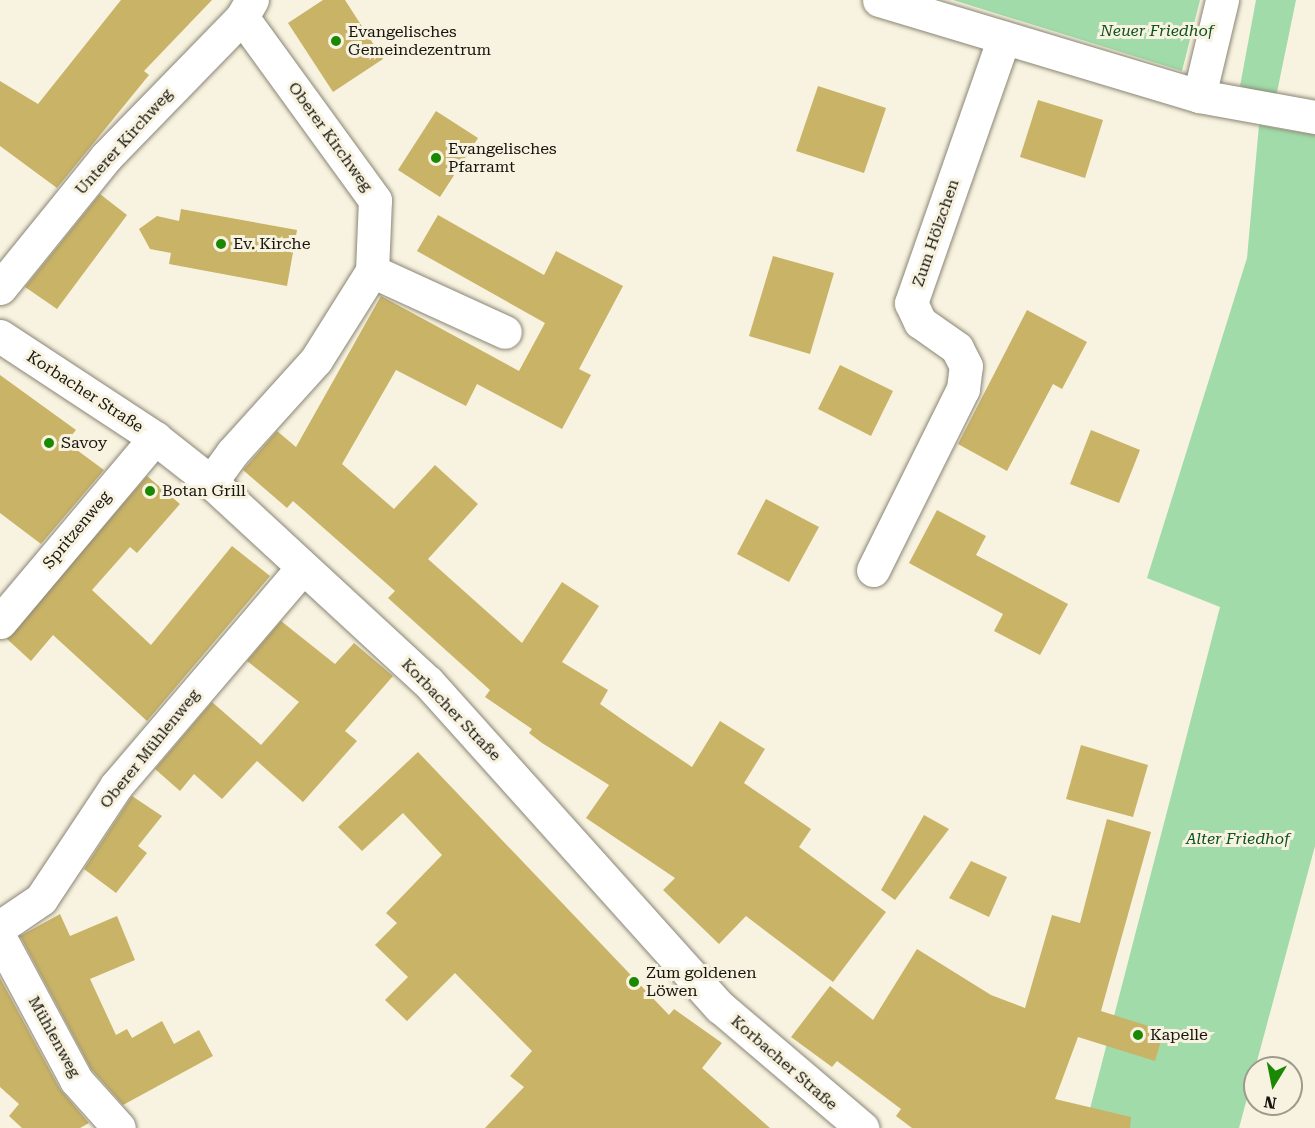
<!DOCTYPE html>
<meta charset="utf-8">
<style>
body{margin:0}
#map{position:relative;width:1315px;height:1128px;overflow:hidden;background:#f8f3e0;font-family:"Roboto Serif",serif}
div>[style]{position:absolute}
.green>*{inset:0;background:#a1dba9}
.building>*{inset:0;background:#c9b367}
.roads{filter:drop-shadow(0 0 2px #8a8575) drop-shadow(0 0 2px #8a8575)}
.minor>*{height:33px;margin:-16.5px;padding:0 16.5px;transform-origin:16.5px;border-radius:16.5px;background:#fff}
.dots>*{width:16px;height:16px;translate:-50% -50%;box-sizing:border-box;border:3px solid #f8f3e0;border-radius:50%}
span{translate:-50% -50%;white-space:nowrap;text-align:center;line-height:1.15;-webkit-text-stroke:6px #f8f3e0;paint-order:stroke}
.park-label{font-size:16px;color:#0d5221;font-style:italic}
.poi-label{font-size:16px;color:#17150f}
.left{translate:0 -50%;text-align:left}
.street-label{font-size:16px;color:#17150f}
.north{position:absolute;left:1243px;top:1056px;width:60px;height:60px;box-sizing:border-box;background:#f8f3e0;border:2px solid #9e9a8c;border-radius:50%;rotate:190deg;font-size:16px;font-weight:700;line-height:24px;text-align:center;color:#17150f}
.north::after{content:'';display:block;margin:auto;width:21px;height:27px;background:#1b8803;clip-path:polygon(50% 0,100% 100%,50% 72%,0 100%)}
</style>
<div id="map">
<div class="green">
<i style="clip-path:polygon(953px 0,1200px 0,1182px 71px)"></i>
<i style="clip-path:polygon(1256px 0,1296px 0,1276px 97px,1240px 86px)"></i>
<i style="clip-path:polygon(1259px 125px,1315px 135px,1315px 846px,1239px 1128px,1085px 1128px,1220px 607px,1147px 578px,1247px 258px)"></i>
</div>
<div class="building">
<i style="clip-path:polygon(121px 0,212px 0,144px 71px,149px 75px,57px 188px,0 146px,0 81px,38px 104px)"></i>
<i style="clip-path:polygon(323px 0,345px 0,383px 59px,333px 92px,288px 23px)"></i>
<i style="clip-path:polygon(818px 86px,886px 108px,864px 173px,796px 151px)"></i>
<i style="clip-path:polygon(1038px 100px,1103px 120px,1085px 178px,1020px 157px)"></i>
<i style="clip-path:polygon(436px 111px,478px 138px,440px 197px,398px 170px)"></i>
<i style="clip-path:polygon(100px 194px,127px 215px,57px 309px,25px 287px)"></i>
<i style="clip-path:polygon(181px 209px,297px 230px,287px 286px,169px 264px,171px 253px,150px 249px,139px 229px,157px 216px,179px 221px)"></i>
<i style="clip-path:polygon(438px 215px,544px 275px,556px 251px,623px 286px,579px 369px,591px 375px,562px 429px,477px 384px,466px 406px,396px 370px,342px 464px,394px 509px,435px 465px,478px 504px,428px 559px,522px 643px,562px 582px,599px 606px,562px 662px,608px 690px,600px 704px,630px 725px,692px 767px,720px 721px,765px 749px,744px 783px,811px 829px,799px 847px,886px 912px,833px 982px,746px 916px,719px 944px,663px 890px,675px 878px,586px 818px,609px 785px,542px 743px,529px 733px,532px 729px,485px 697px,490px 690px,388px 598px,395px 591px,293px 501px,287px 508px,243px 470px,277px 431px,296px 447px,381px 296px,519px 371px,545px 323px,417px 251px)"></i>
<i style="clip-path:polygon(773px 256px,834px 273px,810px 354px,749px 336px)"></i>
<i style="clip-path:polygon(1027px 310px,1087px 342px,1062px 389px,1053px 384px,1007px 471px,958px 444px)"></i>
<i style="clip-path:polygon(840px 365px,893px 391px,871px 436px,818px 409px)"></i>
<i style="clip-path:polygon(0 375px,76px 430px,66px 442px,104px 470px,41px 544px,0 513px)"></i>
<i style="clip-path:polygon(1091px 430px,1140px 450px,1119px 503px,1070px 484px)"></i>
<i style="clip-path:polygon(147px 476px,180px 504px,137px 553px,130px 547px,92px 590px,151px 645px,232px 546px,270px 576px,147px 721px,53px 635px,31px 661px,7px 639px)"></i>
<i style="clip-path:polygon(766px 499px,819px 527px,789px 582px,737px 554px)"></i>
<i style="clip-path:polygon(937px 510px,986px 536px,976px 555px,1068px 604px,1040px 655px,994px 631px,1003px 614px,909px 563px)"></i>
<i style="clip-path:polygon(281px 621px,335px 664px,354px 643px,393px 676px,345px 731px,357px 741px,303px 802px,257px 761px,222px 799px,194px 774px,180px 791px,155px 769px,212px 702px,261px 745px,299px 702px,247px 661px)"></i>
<i style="clip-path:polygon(1081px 745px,1148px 765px,1133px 817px,1066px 799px)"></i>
<i style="clip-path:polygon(418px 752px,669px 1015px,674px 1009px,722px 1043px,702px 1068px,770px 1128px,485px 1128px,524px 1087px,510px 1076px,532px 1051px,455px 973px,407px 1021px,385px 1000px,408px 977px,375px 945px,397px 923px,386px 913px,442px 855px,403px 813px,362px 851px,338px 827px)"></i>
<i style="clip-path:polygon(132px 796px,162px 816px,138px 846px,147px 853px,116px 893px,84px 869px)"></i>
<i style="clip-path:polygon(924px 815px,949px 829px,895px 900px,881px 890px)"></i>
<i style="clip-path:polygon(1107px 819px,1151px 832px,1101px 1011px,1164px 1031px,1155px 1061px,1078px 1037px,1055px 1099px,1131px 1117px,1130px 1128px,912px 1128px,896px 1116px,901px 1109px,837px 1061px,832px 1067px,791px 1037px,830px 986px,873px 1020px,917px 949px,991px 995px,1025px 1008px,1052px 915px,1080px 923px)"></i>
<i style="clip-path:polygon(971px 861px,1007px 877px,989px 917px,949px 898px)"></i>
<i style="clip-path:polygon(60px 914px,70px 936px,117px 916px,135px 960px,90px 979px,116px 1035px,127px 1029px,132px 1038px,162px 1021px,174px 1044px,199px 1030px,213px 1056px,123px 1105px,91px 1069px,20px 936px)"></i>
<i style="clip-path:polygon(0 978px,60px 1089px,89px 1123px,80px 1128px,22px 1128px,9px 1116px,19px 1104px,0 1087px)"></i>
</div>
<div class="roads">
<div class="minor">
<i style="left:879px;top:0;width:334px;rotate:16.7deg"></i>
<i style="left:1199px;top:96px;width:118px;rotate:10.3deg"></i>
<i style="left:1199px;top:96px;width:99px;rotate:-76.5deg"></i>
<i style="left:372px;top:271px;width:146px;rotate:24.6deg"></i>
<i style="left:0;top:288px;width:169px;rotate:-51deg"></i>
<i style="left:106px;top:157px;width:195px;rotate:-45.8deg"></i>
<i style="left:242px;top:17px;width:20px;rotate:-60deg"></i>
<i style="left:0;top:336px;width:186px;rotate:33.3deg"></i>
<i style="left:155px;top:438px;width:71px;rotate:38.2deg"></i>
<i style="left:211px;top:482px;width:295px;rotate:42.7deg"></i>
<i style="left:428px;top:682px;width:437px;rotate:48.1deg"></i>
<i style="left:720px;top:1007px;width:187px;rotate:40.4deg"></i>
<i style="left:211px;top:482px;width:36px;rotate:-54deg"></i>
<i style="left:232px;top:453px;width:125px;rotate:-47.9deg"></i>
<i style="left:316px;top:360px;width:105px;rotate:-57.8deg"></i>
<i style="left:372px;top:271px;width:71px;rotate:-87.6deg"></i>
<i style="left:375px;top:200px;width:226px;rotate:-126deg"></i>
<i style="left:873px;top:570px;width:202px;rotate:-63.6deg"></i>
<i style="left:963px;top:389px;width:23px;rotate:-83deg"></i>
<i style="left:966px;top:366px;width:20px;rotate:-117deg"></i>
<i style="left:957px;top:348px;width:45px;rotate:-144.9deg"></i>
<i style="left:920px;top:322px;width:21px;rotate:-115deg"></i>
<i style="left:911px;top:303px;width:281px;rotate:-70.7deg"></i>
<i style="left:0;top:622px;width:241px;rotate:-49.9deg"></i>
<i style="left:0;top:927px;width:50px;rotate:-34.3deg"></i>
<i style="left:41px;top:899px;width:136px;rotate:-56.4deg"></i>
<i style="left:116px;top:786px;width:287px;rotate:-49.5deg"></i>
<i style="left:0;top:938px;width:161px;rotate:61.8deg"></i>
<i style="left:76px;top:1080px;width:64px;rotate:48.1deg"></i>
</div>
</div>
<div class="dots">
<i style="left:336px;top:41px;background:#1b8803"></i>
<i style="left:436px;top:158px;background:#1b8803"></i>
<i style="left:221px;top:244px;background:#1b8803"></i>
<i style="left:49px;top:443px;background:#1b8803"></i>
<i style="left:150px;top:491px;background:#1b8803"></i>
<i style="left:634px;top:982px;background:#1b8803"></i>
<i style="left:1138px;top:1035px;background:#1b8803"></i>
</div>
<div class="park-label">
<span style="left:1157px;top:31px">Neuer Friedhof</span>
<span style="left:1238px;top:839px">Alter Friedhof</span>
</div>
<div class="poi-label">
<span class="left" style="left:348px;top:41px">Evangelisches<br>Gemeindezentrum</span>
<span class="left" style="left:448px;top:158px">Evangelisches<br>Pfarramt</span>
<span class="left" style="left:233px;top:244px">Ev. Kirche</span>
<span class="left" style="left:61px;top:443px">Savoy</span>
<span class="left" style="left:162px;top:491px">Botan Grill</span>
<span class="left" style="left:646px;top:982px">Zum goldenen<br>Löwen</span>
<span class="left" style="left:1150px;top:1035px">Kapelle</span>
</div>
<div class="street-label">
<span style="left:330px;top:137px;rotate:54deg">Oberer Kirchweg</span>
<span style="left:124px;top:142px;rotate:-48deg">Unterer Kirchweg</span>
<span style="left:936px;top:233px;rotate:-71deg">Zum Hölzchen</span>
<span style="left:85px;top:392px;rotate:33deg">Korbacher Straße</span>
<span style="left:77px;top:530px;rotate:-50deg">Spritzenweg</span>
<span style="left:451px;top:710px;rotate:46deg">Korbacher Straße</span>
<span style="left:150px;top:749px;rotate:-51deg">Oberer Mühlenweg</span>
<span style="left:54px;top:1037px;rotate:61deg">Mühlenweg</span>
<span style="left:784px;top:1063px;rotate:41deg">Korbacher Straße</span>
</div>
<div class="north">N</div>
</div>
